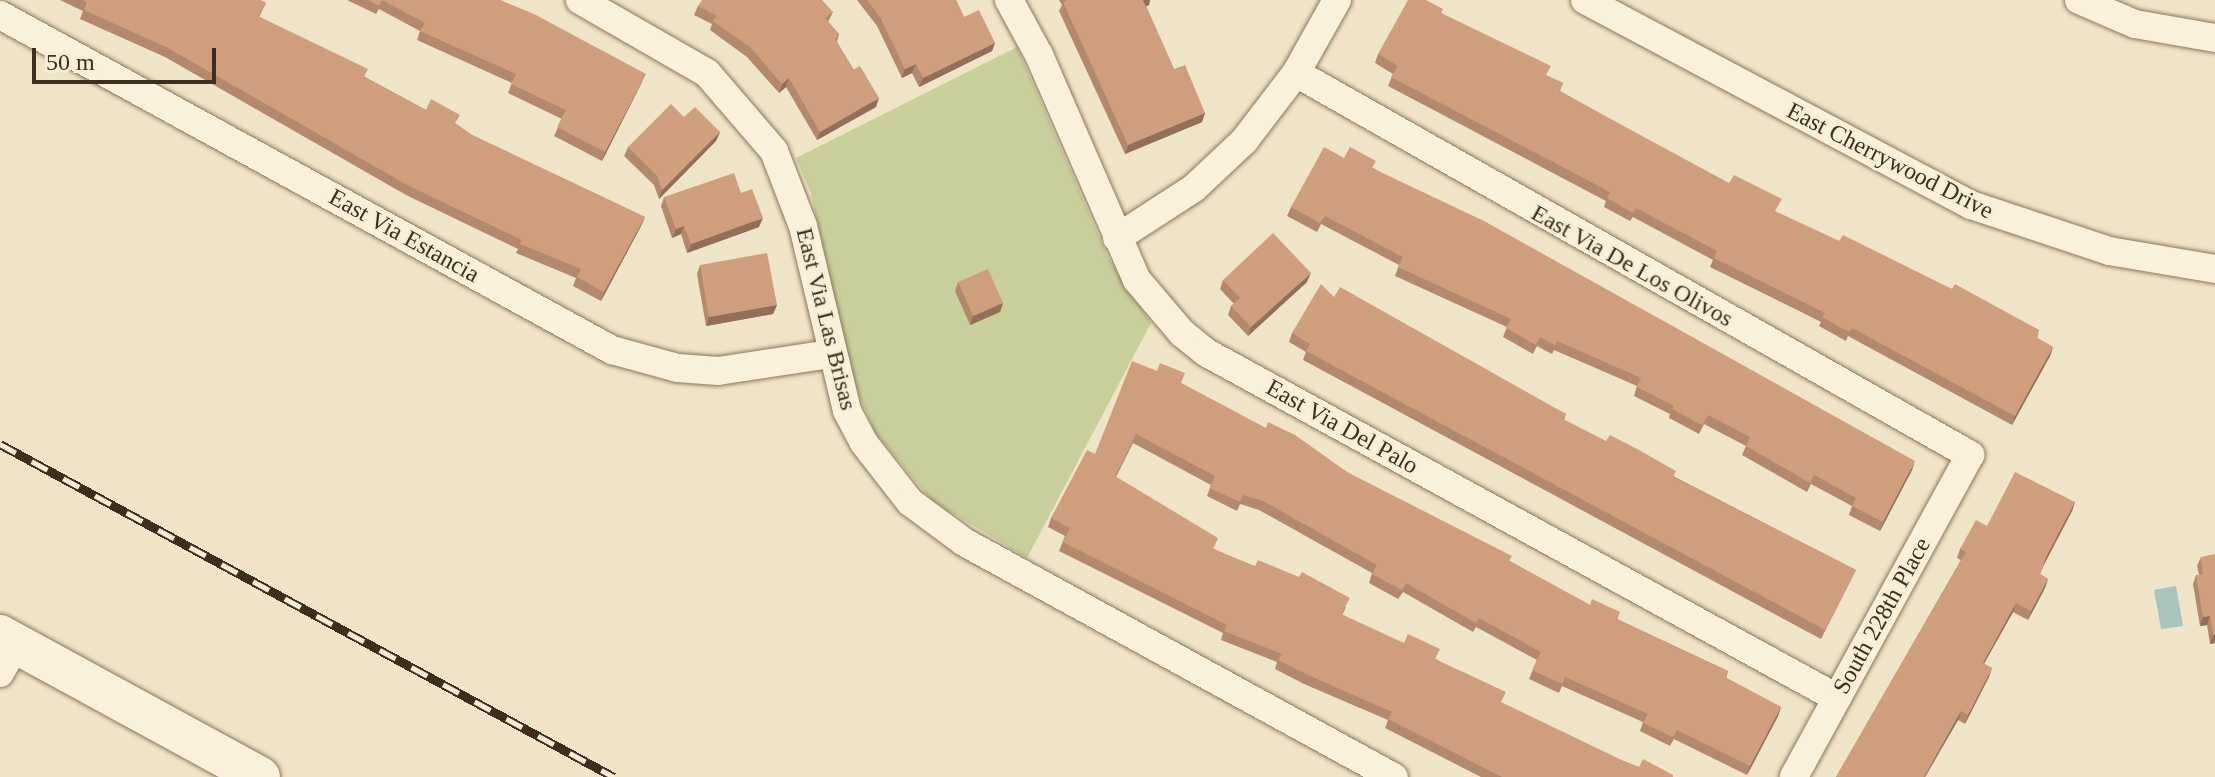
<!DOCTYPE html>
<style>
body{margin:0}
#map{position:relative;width:2215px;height:777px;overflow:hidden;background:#f0e4c8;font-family:"Times New Roman",serif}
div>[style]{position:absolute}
.green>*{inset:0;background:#c9cf9b}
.water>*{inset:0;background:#a9c4bc}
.roads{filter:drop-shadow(0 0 2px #8d765c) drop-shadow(0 0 2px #8d765c)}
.street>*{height:28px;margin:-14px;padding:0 14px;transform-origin:14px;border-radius:14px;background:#faf1dc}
.secondary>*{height:40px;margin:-20px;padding:0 20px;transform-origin:20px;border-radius:20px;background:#faf1dc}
.rail>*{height:9px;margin-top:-4.5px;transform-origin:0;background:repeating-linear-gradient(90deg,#f7eed8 0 18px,#3d2e20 0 36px);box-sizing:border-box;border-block:2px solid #3d2e20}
.wall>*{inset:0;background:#b2896c}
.shaded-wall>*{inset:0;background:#916f58}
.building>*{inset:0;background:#cf9f7d}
span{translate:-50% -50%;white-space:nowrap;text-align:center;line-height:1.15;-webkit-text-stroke:6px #f7eed8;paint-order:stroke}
.street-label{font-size:24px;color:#3d2e20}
.scale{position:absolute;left:32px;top:48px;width:184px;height:36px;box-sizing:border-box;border:4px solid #3d2e20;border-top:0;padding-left:10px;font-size:24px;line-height:28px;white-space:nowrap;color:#3d2e20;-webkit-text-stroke:6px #f7eed8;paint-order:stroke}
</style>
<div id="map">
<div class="green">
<i style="clip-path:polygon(1017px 47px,1108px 257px,1151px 323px,1027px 558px,932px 501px,875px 432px,853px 383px,811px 193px,796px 158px)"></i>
</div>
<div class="water">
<i style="clip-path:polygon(2176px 586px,2183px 626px,2161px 629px,2154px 590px)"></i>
</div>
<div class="roads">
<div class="street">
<i style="left:580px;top:0;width:146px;rotate:29.9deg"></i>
<i style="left:707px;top:73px;width:103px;rotate:49.3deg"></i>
<i style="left:774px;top:151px;width:80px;rotate:68.9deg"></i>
<i style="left:803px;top:226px;width:190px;rotate:76.6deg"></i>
<i style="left:847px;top:411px;width:36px;rotate:62deg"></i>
<i style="left:864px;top:443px;width:75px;rotate:52.1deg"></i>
<i style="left:910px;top:502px;width:67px;rotate:36.5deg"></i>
<i style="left:964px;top:542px;width:490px;rotate:28.7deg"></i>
<i style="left:1009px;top:0;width:63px;rotate:61.4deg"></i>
<i style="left:1039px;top:55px;width:245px;rotate:66.5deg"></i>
<i style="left:1137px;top:280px;width:70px;rotate:49.7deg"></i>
<i style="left:1182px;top:333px;width:32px;rotate:39deg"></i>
<i style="left:1207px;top:353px;width:718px;rotate:28.71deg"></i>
<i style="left:1585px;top:0;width:437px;rotate:28deg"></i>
<i style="left:1971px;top:205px;width:145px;rotate:18.4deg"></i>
<i style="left:2109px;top:251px;width:108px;rotate:9.6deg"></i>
<i style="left:2079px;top:0;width:61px;rotate:23.2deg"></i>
<i style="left:2135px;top:24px;width:81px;rotate:9.9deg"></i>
<i style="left:0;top:15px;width:698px;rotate:28.7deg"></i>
<i style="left:612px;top:350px;width:68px;rotate:15.3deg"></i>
<i style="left:678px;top:368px;width:40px;rotate:4.3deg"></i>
<i style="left:718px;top:371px;width:114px;rotate:-8.6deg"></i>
<i style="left:1296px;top:73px;width:775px;rotate:29.54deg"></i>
<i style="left:1970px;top:455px;width:367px;rotate:118.7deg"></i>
<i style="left:1117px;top:238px;width:92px;rotate:-33deg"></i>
<i style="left:1194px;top:188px;width:69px;rotate:-43.2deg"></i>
<i style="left:1244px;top:141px;width:86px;rotate:-52.6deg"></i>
<i style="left:1296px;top:73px;width:84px;rotate:-60.7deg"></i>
<i style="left:0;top:673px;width:33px;rotate:-61deg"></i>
</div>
<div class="secondary">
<i style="left:0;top:635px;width:296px;rotate:28.6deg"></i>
</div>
</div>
<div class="rail">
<i style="left:0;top:444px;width:698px;rotate:28.47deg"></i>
</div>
<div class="wall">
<i style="clip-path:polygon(60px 0,260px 0,266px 3px,259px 17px,365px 77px,426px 110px,456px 124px,472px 135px,645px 217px,641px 226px,601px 301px,573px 286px,576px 278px,516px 253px,518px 249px,406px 195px,165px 57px,80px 19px,83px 11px)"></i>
<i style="clip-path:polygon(347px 0,500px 0,642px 82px,602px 161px,554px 136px,562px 119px,508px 93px,512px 83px,417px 40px,420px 31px,379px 9px,376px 14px)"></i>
<i style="clip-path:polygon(857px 0,956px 0,964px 17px,995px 43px,992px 51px,919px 87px,912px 73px,902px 78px,877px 26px)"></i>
<i style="clip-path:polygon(1059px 0,1150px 0,1149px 5px,1146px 6px,1174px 69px,1205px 113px,1202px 122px,1125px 154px,1059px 11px,1062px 5px)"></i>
<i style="clip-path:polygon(698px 6px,833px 12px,828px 22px,839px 34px,837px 42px,876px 107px,817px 140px,786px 87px,779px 93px,747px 57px,710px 30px,712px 24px,694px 15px)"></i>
<i style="clip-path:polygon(1441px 13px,1547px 76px,1563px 83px,1560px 91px,1776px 212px,1839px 241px,1952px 289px,2039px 330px,2037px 338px,2053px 347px,2050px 356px,2012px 425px,1848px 336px,1846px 341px,1819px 326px,1821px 322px,1710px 267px,1713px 260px,1633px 217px,1630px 221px,1604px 207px,1606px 201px,1388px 86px,1393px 74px,1375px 63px,1378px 54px)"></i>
<i style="clip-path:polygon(684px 117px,720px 132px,716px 141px,659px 199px,654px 185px,624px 156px,628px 147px)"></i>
<i style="clip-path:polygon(1344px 158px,1373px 168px,1912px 470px,1880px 531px,1849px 515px,1852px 506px,1811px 484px,1807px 492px,1742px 455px,1746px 446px,1704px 424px,1699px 434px,1669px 418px,1670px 414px,1634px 396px,1637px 386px,1554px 350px,1552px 354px,1537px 346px,1533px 354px,1503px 337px,1507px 327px,1395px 276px,1399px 265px,1321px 224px,1317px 232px,1287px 216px,1291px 207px)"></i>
<i style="clip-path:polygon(741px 193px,759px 227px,687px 253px,681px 234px,672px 238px,661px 206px,664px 197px)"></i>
<i style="clip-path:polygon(700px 265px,777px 305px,773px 314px,706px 326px,697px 274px)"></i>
<i style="clip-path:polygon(1223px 280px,1307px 282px,1248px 336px,1228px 315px,1231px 306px,1234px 304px,1220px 289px)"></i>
<i style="clip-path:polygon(958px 282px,1003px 303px,1000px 312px,970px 325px,955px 291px)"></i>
<i style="clip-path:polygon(1334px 297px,1566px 414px,1564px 420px,1856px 570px,1852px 578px,1821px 639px,1303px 360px,1306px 352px,1289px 342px,1292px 333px)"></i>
<i style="clip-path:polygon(1181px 383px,1347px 472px,1590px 605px,1620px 612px,1617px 619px,1728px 671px,1726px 678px,1781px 707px,1778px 716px,1747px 775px,1674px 739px,1670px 746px,1640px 731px,1643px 722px,1562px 686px,1559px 693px,1529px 679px,1537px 660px,1476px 627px,1473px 632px,1403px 592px,1398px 599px,1369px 583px,1372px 573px,1259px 510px,1240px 504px,1237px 511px,1207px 496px,1211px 485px,1133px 443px,1116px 477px,1214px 549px,1346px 607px,1342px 615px,1436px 659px,1502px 703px,1621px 760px,1639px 767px,1673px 777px,1481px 777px,1385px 728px,1388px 720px,1304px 684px,1275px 669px,1277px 662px,1221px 640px,1223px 633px,1059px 551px,1065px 536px,1048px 527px,1051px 518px,1095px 454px)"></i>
<i style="clip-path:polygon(2075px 502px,2072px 511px,2044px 565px,2040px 574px,2048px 579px,2045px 588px,2028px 620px,2013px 612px,1984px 664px,1992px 668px,1965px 724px,1958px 720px,1925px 777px,1836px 777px,1961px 560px,1957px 558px,1960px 549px,1987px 526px)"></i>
<i style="clip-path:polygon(2201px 557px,2215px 643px,2210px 644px,2207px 625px,2200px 626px,2193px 584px,2196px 575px,2199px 575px,2197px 566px)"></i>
</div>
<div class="shaded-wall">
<i style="clip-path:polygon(1143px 0,1150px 0,1149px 5px,1140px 9px)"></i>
<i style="clip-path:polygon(995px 43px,992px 51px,919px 87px,923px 78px)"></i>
<i style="clip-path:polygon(916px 64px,912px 73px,902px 78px,905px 69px)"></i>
<i style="clip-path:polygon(646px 74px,642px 82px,602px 161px,605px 152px)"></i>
<i style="clip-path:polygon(789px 78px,786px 87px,779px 93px,782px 84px)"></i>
<i style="clip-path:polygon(879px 98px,876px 107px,817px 140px,820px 132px)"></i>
<i style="clip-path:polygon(1205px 113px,1202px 122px,1125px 154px,1128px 145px)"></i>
<i style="clip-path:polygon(720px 132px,716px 141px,659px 199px,662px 190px)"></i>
<i style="clip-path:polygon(645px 217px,641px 226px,601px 301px,604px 292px)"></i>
<i style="clip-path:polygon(763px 218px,759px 227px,687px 253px,691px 244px)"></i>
<i style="clip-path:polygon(684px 226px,681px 234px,672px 238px,676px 229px)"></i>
<i style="clip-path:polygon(1311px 273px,1307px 282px,1248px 336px,1251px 327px)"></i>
<i style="clip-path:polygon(1003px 303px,1000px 312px,970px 325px,973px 316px)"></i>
<i style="clip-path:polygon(777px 305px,773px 314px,706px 326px,709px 317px)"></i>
<i style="clip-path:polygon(2053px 347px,2050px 356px,2012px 425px,2015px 416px)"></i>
<i style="clip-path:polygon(1915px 461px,1912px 470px,1880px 531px,1883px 522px)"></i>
<i style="clip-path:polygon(2075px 502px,2072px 511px,2043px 566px,2046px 557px)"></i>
<i style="clip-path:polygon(2048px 579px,2045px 588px,2028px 620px,2031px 611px)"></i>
<i style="clip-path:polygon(2016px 603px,2013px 612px,1979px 672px,1983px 663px)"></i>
<i style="clip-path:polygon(2210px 616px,2207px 625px,2200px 626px,2203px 617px)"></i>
<i style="clip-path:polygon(2215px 634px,2215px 643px,2210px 644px,2213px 635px)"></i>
<i style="clip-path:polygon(1992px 668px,1989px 677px,1965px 724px,1968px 715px)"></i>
<i style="clip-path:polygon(1781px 707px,1778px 716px,1747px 775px,1750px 766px)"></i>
<i style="clip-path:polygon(1961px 711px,1958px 720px,1925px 777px,1924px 777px)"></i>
</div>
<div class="building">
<i style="clip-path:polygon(82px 0,260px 0,266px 3px,258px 16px,368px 69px,364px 77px,426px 110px,431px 99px,460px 115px,455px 123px,472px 135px,645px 217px,604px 292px,577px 277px,581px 269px,520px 244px,522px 240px,409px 186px,168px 48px,84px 10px,87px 2px)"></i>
<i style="clip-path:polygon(368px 0,382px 0,379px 6px)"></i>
<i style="clip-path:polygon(382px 0,500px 0,534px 14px,646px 74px,605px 152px,557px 127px,566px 110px,511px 84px,516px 74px,420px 31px,425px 23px)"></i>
<i style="clip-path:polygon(702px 0,822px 0,833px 12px,825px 18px,839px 34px,835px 39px,853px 70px,860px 66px,879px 98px,820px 132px,789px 78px,782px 84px,751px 48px,713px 21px,717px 16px,698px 6px)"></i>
<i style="clip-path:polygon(867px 0,956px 0,964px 17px,979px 10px,995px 43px,923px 78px,916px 64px,905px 69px,880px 17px)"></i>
<i style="clip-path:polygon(1068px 0,1143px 0,1174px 69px,1185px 65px,1205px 113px,1128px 145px,1063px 2px)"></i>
<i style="clip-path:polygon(1408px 0,1426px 0,1443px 9px,1441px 13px,1551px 66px,1546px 75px,1563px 83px,1559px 91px,1729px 183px,1734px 175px,1782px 199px,1775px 211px,1839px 241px,1843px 235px,1952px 289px,1955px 284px,2039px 330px,2036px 337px,2053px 347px,2015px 416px,1852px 328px,1849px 332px,1822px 317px,1825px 313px,1714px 258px,1717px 251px,1636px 208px,1633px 213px,1607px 198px,1610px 192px,1391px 77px,1398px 66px,1378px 54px)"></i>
<i style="clip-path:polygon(671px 104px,684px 117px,695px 107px,720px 132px,662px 190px,657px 176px,628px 147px)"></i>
<i style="clip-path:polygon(1324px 147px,1344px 158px,1350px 147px,1376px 161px,1372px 168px,1484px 221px,1915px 461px,1883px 522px,1852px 506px,1856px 498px,1814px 475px,1810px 483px,1746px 446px,1750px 437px,1708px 415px,1702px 425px,1672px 409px,1674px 406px,1637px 387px,1641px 378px,1557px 341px,1555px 345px,1540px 337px,1536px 345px,1506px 328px,1511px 319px,1398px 267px,1403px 257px,1325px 216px,1320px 223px,1291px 207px)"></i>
<i style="clip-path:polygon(734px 173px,741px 193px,752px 189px,763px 218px,691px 244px,684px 226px,676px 229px,664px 197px)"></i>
<i style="clip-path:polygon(1273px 233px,1311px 273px,1251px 327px,1231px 306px,1240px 298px,1223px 280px)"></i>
<i style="clip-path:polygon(767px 253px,777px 305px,709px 317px,700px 265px)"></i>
<i style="clip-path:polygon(988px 269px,1003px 303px,973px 316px,958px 282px)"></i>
<i style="clip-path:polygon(1321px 284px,1334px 297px,1340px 287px,1566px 414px,1563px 419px,1606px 441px,1610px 435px,1639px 450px,1676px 471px,1673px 477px,1856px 570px,1825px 630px,1306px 351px,1310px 344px,1292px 333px)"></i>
<i style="clip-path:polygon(1132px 361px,1157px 371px,1160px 363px,1185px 373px,1181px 383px,1266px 428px,1268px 422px,1295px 435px,1347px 472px,1512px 556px,1509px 561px,1590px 605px,1592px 599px,1620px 612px,1616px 619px,1728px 671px,1725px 677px,1781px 707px,1750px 766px,1677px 730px,1673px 737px,1643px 723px,1648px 714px,1565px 677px,1562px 684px,1532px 670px,1541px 652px,1479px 618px,1476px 623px,1406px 583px,1402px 590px,1372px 574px,1377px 565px,1263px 501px,1243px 495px,1240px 502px,1210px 488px,1215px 476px,1136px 434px,1115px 476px,1218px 538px,1213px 549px,1255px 566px,1258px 560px,1299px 577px,1302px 572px,1350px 598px,1341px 614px,1404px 643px,1408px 634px,1440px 649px,1435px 659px,1506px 692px,1501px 702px,1621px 760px,1639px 767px,1643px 759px,1673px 775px,1673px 777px,1502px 777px,1388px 719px,1392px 712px,1308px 675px,1278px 660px,1282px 654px,1224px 631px,1227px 625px,1063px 542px,1070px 528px,1051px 518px,1087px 450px,1095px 454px)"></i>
<i style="clip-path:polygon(2015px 472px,2075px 502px,2046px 557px,2040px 574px,2048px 579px,2031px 611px,2016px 603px,1983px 663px,1992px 668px,1968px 715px,1961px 711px,1924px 777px,1836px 777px,1966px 552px,1960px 549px,1976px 520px,1987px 526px)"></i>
<i style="clip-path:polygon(2215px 554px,2215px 634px,2213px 635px,2210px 616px,2203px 617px,2196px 575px,2203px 574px,2201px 557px)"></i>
</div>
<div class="street-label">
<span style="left:1890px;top:161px;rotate:27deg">East Cherrywood Drive</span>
<span style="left:404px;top:236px;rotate:29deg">East Via Estancia</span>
<span style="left:1632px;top:266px;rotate:29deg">East Via De Los Olivos</span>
<span style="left:826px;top:319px;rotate:76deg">East Via Las Brisas</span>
<span style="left:1342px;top:427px;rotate:29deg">East Via Del Palo</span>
<span style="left:1882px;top:616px;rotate:-61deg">South 228th Place</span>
</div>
<div class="scale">50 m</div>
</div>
